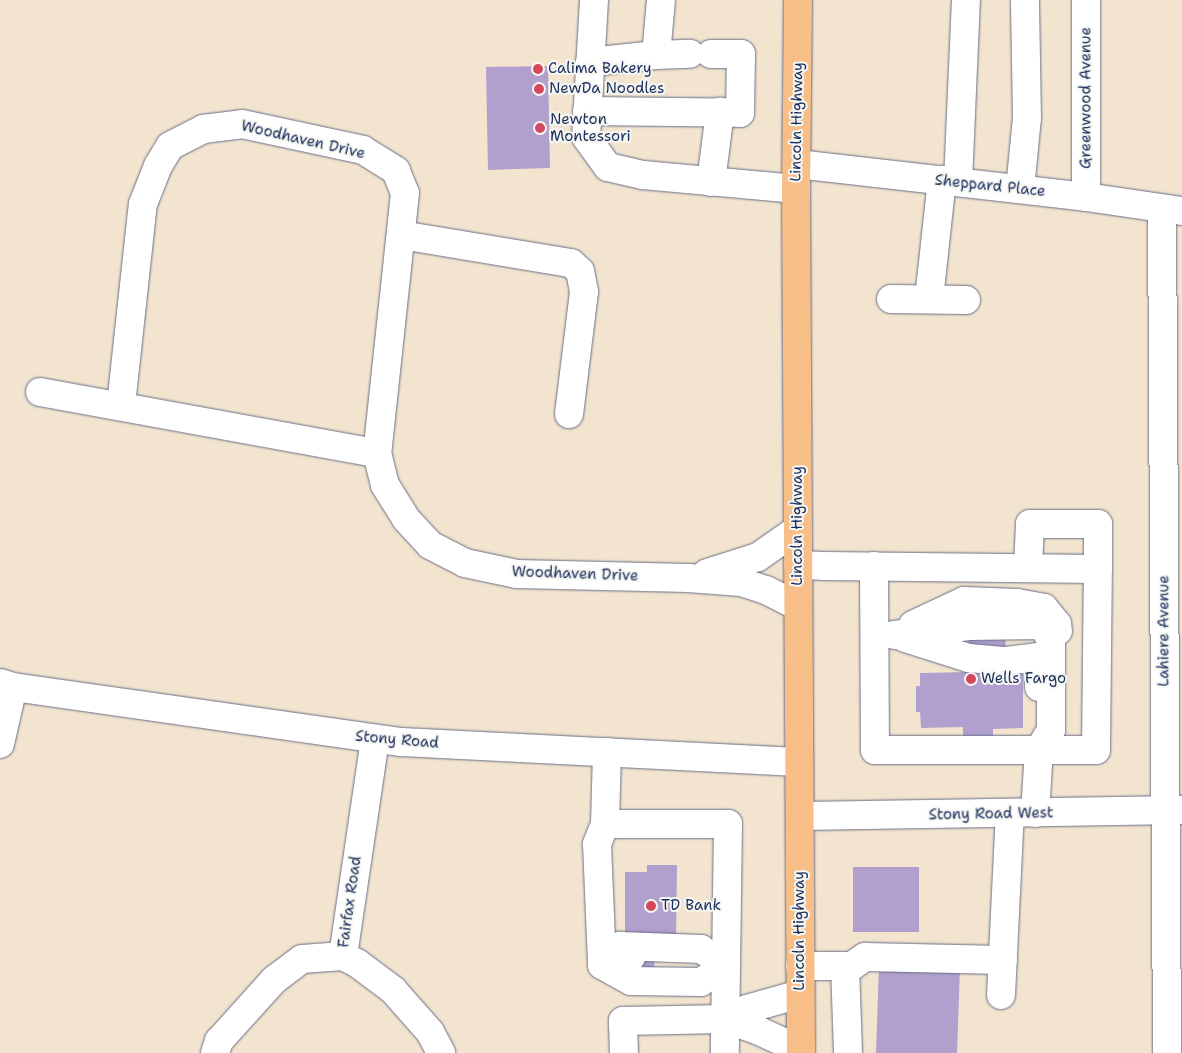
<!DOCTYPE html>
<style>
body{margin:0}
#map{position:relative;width:1182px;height:1053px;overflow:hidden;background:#f3e4cf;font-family:"Shantell Sans",sans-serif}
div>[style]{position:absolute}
.building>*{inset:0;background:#b1a0ce}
.roads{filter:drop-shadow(0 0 1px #676e86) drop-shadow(0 0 1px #676e86)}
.minor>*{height:28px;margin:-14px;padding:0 14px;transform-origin:14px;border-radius:14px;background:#fff}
.major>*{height:28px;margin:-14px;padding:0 14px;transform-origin:14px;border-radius:14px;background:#f7be87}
.dots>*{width:14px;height:14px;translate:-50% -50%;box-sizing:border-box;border:2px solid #f6f6f2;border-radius:50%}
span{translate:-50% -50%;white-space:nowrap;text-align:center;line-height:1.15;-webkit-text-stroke:4px #f6f6f2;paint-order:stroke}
.poi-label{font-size:15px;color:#1b2f5e}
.left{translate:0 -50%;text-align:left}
.street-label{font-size:15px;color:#1b2f5e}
</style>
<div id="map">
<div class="building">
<i style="clip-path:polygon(548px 66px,550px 168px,488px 170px,486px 67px)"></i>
<i style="clip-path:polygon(1005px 611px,1006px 672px,1023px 672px,1023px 728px,993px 729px,993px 739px,963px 740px,963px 727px,921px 728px,920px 712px,916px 712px,916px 686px,920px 686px,920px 673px,969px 672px,968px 637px)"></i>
<i style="clip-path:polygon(647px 865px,677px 865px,676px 942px,654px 957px,655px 984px,631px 984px,625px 940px,625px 872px,647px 872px)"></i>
<i style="clip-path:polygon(853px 867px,919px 867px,919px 932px,853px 932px)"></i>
<i style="clip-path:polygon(879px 966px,960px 968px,957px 1053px,876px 1053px)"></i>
</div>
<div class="roads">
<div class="minor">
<i style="left:594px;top:0;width:137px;rotate:93.3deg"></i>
<i style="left:586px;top:137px;width:37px;rotate:54deg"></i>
<i style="left:608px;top:167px;width:36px;rotate:13deg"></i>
<i style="left:643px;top:175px;width:154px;rotate:5.2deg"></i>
<i style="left:1086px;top:0;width:197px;rotate:90deg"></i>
<i style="left:656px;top:55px;width:55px;rotate:-84.8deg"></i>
<i style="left:590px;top:62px;width:66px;rotate:-6.1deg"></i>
<i style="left:656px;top:55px;width:34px;rotate:-2deg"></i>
<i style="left:587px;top:111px;width:153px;rotate:0.7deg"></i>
<i style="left:740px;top:113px;width:59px;rotate:-89deg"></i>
<i style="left:741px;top:54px;width:30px;rotate:180deg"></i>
<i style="left:797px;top:164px;width:291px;rotate:6.5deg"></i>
<i style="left:1086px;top:197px;width:97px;rotate:8.3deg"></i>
<i style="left:711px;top:182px;width:71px;rotate:-82.7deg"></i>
<i style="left:958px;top:182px;width:182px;rotate:-87.5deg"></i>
<i style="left:1020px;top:189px;width:71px;rotate:-84.4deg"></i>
<i style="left:1027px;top:118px;width:118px;rotate:-91deg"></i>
<i style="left:1162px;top:209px;width:844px;rotate:89.66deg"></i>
<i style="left:401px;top:235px;width:172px;rotate:9.4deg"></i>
<i style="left:571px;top:263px;width:12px;rotate:42deg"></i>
<i style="left:580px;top:271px;width:21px;rotate:79deg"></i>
<i style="left:584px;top:292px;width:123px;rotate:97deg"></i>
<i style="left:891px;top:299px;width:75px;rotate:0.8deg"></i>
<i style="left:929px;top:299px;width:120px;rotate:-83.8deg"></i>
<i style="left:40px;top:392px;width:342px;rotate:10.3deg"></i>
<i style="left:121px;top:405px;width:202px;rotate:-83.8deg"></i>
<i style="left:143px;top:204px;width:41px;rotate:-68.5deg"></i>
<i style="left:158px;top:166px;width:23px;rotate:-59deg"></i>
<i style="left:170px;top:146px;width:37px;rotate:-27deg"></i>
<i style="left:203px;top:129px;width:39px;rotate:-7deg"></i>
<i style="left:242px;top:124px;width:124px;rotate:12.1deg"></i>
<i style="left:363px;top:150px;width:39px;rotate:32deg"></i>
<i style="left:396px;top:171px;width:24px;rotate:68deg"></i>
<i style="left:405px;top:193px;width:262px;rotate:96.1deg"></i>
<i style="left:377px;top:453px;width:33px;rotate:76deg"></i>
<i style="left:385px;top:485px;width:40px;rotate:58deg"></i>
<i style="left:406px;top:519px;width:35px;rotate:47deg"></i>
<i style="left:430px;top:545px;width:39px;rotate:27deg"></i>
<i style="left:465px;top:563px;width:53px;rotate:11.9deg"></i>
<i style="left:517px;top:574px;width:171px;rotate:1.3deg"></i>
<i style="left:688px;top:578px;width:53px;rotate:4.3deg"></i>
<i style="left:741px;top:582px;width:26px;rotate:18deg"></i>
<i style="left:766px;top:590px;width:36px;rotate:27deg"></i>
<i style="left:798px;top:565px;width:25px;rotate:2deg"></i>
<i style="left:823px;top:566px;width:275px;rotate:0.6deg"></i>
<i style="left:1098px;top:569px;width:45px;rotate:-90deg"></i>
<i style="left:1098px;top:524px;width:68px;rotate:180deg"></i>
<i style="left:1030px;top:524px;width:44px;rotate:92.6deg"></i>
<i style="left:874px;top:566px;width:184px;rotate:89.7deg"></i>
<i style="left:875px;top:750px;width:221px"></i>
<i style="left:1096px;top:750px;width:181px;rotate:-89.4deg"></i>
<i style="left:707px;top:573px;width:53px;rotate:-17.4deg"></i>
<i style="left:758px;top:557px;width:49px;rotate:-35deg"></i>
<i style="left:913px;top:625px;width:56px;rotate:-25.2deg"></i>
<i style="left:964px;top:601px;width:53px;rotate:2.2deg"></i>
<i style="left:1017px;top:603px;width:27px;rotate:10deg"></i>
<i style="left:1044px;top:608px;width:21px;rotate:51deg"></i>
<i style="left:1057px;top:624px;width:7px;rotate:82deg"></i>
<i style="left:894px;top:635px;width:75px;rotate:-6.9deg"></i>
<i style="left:968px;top:626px;width:75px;rotate:-0.8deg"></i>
<i style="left:1043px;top:625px;width:18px;rotate:63deg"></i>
<i style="left:1051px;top:641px;width:89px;rotate:90deg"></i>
<i style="left:1051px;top:730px;width:23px;rotate:121deg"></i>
<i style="left:1039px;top:750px;width:63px;rotate:93.6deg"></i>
<i style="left:905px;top:638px;width:67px;rotate:17.4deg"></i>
<i style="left:969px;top:658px;width:37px;rotate:5deg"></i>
<i style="left:1006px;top:661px;width:32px;rotate:-7deg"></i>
<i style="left:1038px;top:657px;width:30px;rotate:88deg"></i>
<i style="left:0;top:683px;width:14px;rotate:17deg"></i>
<i style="left:13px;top:687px;width:392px;rotate:8.1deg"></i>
<i style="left:401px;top:742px;width:398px;rotate:2.9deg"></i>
<i style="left:0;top:744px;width:58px;rotate:-77.2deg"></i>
<i style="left:607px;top:752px;width:72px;rotate:91.6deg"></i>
<i style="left:605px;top:824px;width:123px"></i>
<i style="left:728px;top:824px;width:229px;rotate:90.8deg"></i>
<i style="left:800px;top:816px;width:382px;rotate:-0.9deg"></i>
<i style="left:605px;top:824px;width:22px;rotate:112deg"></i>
<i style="left:597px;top:844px;width:121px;rotate:87.6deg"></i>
<i style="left:602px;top:965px;width:30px;rotate:-15deg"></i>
<i style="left:613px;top:954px;width:11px;rotate:-49deg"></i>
<i style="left:620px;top:946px;width:81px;rotate:2.1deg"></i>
<i style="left:701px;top:949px;width:30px;rotate:33deg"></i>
<i style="left:343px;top:956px;width:219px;rotate:-81.6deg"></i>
<i style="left:343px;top:956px;width:16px;rotate:27deg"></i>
<i style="left:357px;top:963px;width:45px;rotate:36.9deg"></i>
<i style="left:393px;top:990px;width:56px;rotate:48.6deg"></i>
<i style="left:430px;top:1032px;width:24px;rotate:62deg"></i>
<i style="left:602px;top:965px;width:33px;rotate:29deg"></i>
<i style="left:631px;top:981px;width:70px;rotate:0.8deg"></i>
<i style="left:701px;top:982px;width:30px;rotate:-34deg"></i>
<i style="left:800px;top:966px;width:52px"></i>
<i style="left:852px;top:966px;width:16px;rotate:-35deg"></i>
<i style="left:865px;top:957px;width:138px;rotate:1.2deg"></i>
<i style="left:845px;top:966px;width:87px;rotate:88deg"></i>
<i style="left:800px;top:994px;width:55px;rotate:164.2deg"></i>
<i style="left:747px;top:1009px;width:24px;rotate:156deg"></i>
<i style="left:725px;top:1019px;width:36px;rotate:19deg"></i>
<i style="left:759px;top:1031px;width:46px;rotate:24.3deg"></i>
<i style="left:1001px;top:995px;width:181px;rotate:-87.2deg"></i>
<i style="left:215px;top:1053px;width:13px;rotate:-72deg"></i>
<i style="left:219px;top:1041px;width:82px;rotate:-48deg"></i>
<i style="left:274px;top:980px;width:35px;rotate:-37deg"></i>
<i style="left:302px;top:959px;width:41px;rotate:-4.2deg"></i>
<i style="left:624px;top:1053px;width:32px;rotate:-92deg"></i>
<i style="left:623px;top:1021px;width:102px;rotate:-1.1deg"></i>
</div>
<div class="major">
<i style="left:798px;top:0;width:189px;rotate:90.6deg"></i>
<i style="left:796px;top:189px;width:864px;rotate:89.67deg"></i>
</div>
</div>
<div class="dots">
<i style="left:538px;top:69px;background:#d1495b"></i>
<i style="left:539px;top:89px;background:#d1495b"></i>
<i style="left:540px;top:128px;background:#d1495b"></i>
<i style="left:971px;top:679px;background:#d1495b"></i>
<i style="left:651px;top:906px;background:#d1495b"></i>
</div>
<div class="poi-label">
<span class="left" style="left:548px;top:69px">Calima Bakery</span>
<span class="left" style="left:549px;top:89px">NewDa Noodles</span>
<span class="left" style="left:550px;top:128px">Newton<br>Montessori</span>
<span class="left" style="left:981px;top:679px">Wells Fargo</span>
<span class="left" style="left:661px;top:906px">TD Bank</span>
</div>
<div class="street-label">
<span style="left:1086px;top:98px;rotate:-90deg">Greenwood Avenue</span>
<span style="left:797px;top:122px;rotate:-89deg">Lincoln Highway</span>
<span style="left:303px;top:140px;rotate:13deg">Woodhaven Drive</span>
<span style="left:990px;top:186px;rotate:6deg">Sheppard Place</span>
<span style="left:798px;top:526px;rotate:-90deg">Lincoln Highway</span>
<span style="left:575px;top:574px;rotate:2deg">Woodhaven Drive</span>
<span style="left:1164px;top:631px;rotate:-90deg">Lahiere Avenue</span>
<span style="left:397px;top:740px;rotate:5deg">Stony Road</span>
<span style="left:991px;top:814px;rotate:-1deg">Stony Road West</span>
<span style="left:350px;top:902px;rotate:-82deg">Fairfax Road</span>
<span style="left:800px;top:931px;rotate:-90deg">Lincoln Highway</span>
</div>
</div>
